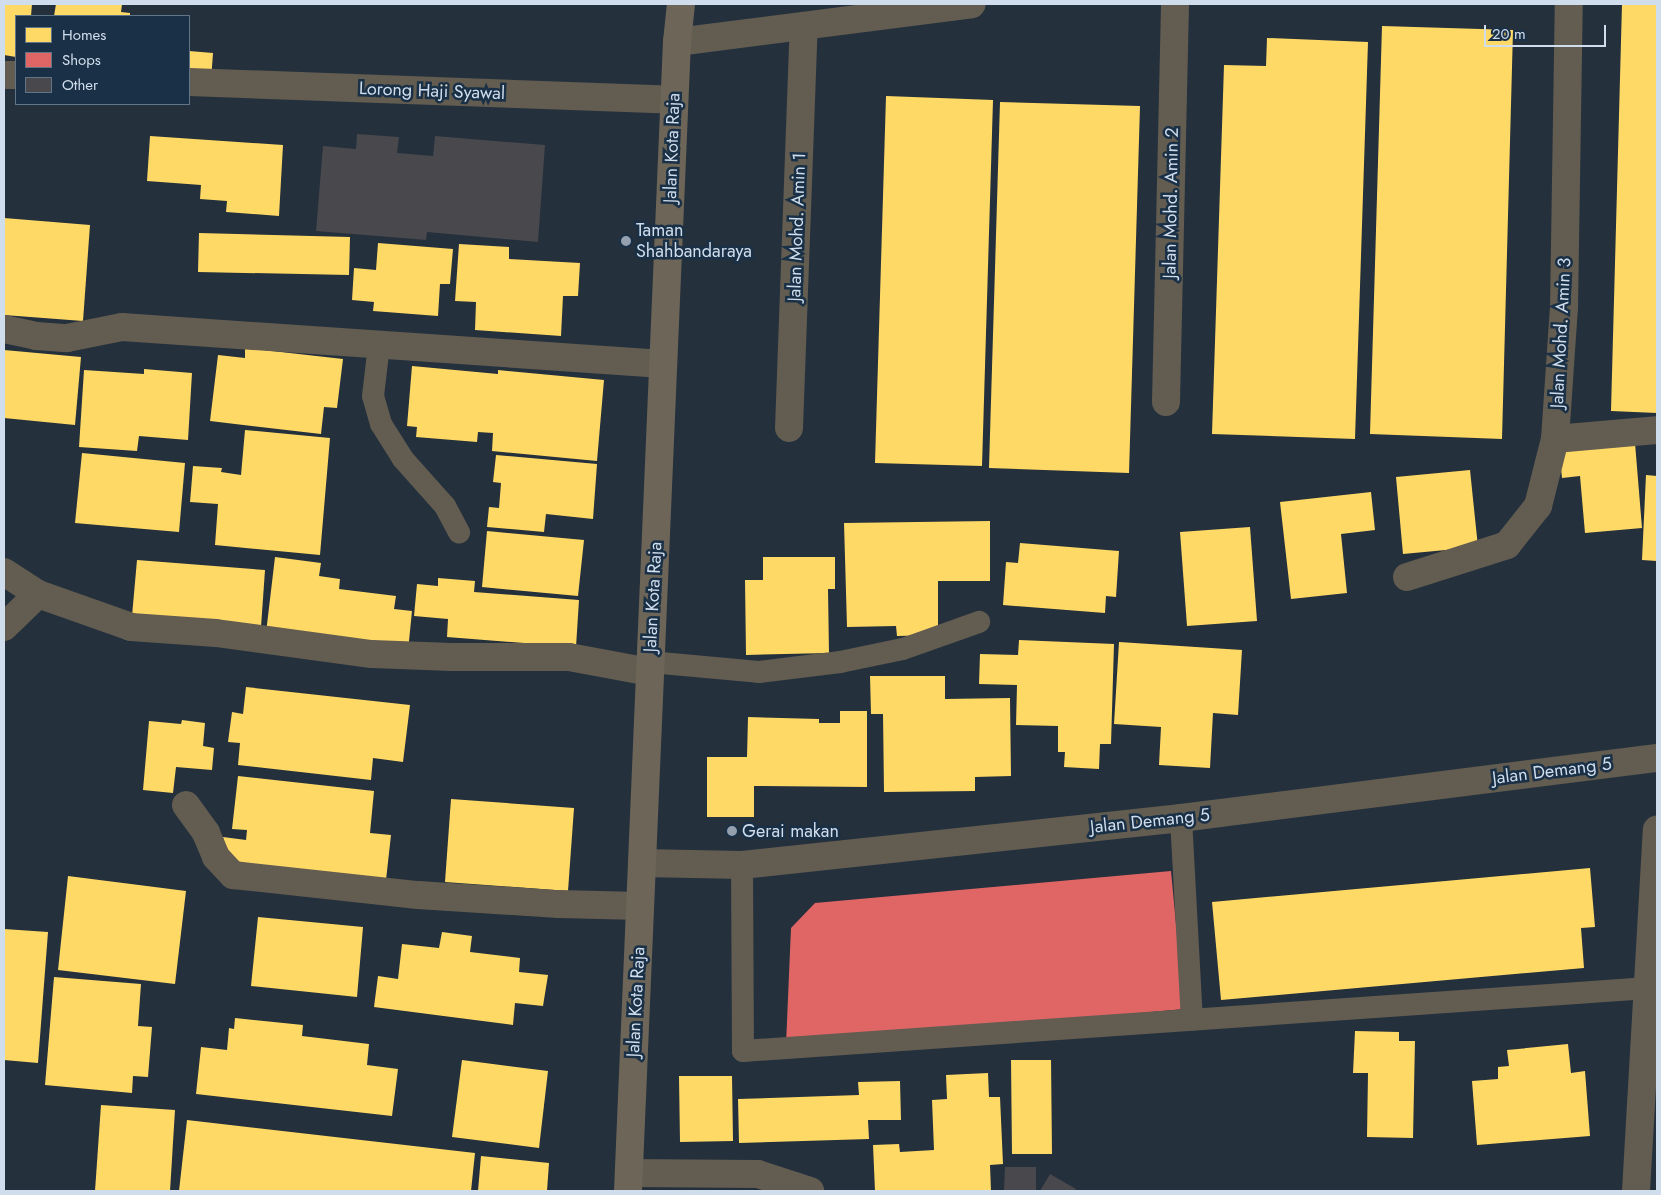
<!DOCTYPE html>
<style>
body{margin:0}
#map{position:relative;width:1661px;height:1195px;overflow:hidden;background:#24303c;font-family:Jost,sans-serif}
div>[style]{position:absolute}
.homes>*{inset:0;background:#ffd966}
.shops>*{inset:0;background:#e06666}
.building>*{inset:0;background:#49484d}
.lane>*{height:22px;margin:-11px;padding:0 11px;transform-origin:11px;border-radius:11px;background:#625c51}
.street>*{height:28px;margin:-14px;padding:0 14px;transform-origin:14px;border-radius:14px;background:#625c51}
.secondary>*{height:28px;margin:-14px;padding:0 14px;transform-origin:14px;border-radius:14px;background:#6d6658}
.dots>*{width:14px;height:14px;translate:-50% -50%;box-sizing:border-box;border:2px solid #193046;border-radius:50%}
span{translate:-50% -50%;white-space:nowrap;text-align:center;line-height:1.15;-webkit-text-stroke:5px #193046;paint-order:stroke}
.street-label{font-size:18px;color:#d0ddec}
.poi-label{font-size:18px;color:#d0ddec}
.left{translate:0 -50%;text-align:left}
.frame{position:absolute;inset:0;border:5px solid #d0ddec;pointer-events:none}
.legend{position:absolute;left:15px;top:15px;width:175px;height:90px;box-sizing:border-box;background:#193046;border:1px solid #627588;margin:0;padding:6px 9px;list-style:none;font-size:15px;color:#d0ddec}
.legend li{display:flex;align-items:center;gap:10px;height:25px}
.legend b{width:25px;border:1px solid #627588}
.scale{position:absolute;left:1484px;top:25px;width:122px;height:22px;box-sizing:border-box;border:2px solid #d0ddec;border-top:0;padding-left:6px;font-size:15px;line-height:18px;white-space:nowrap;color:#d0ddec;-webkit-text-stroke:4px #193046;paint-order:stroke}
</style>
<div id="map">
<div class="homes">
<i style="clip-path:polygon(4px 4px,32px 4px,31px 16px,16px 16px,16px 57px,4px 55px)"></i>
<i style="clip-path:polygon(56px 4px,122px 4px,121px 12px,130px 13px,130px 16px,54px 16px)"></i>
<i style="clip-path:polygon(1622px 4px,1657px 4px,1657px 413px,1611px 411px)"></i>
<i style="clip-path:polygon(1382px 26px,1513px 30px,1502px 439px,1370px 434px)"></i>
<i style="clip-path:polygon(1267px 38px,1368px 42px,1355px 439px,1212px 434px,1224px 65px,1266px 66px)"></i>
<i style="clip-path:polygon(189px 51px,213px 53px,211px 81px,189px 79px)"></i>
<i style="clip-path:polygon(886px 96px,993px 100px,982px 466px,875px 463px)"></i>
<i style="clip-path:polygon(1000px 102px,1140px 106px,1129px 473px,989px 468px)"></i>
<i style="clip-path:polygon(150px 136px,283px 145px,279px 216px,226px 212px,227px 201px,200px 199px,201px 185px,147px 181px)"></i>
<i style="clip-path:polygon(4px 218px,90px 225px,83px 321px,4px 315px)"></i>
<i style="clip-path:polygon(199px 233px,350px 237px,349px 275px,198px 272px)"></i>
<i style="clip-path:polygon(378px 243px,453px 249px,450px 284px,440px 284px,438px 316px,373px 311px,374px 302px,352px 300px,354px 268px,376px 270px)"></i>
<i style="clip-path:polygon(459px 244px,509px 247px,509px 259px,580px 263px,578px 296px,563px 296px,561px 336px,475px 330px,476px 302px,455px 301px)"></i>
<i style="clip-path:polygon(245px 348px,343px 359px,337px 408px,324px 407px,321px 434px,210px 421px,218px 355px,245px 358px)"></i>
<i style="clip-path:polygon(4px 350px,81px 357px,75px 425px,4px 418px)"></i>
<i style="clip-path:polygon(412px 366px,498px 374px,498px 370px,604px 380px,597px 461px,492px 451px,493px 433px,478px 432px,477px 442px,416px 437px,417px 427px,407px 426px)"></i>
<i style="clip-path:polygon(144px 369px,192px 373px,188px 440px,139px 436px,137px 451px,79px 447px,84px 370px,144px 374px)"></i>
<i style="clip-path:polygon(245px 430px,330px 438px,320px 555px,215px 545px,218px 504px,190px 502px,193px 466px,222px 468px,221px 472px,241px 475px)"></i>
<i style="clip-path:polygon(1635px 443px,1642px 528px,1585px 533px,1580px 476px,1562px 478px,1559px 449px)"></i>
<i style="clip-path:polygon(82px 453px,185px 463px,179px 532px,75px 523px)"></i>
<i style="clip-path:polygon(496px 455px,597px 464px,593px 519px,546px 514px,544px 532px,487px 527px,489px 507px,499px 508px,501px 483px,493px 482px)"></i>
<i style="clip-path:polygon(1470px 470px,1478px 547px,1403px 554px,1396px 477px)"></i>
<i style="clip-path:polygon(1646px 475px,1657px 476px,1657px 561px,1642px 560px)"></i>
<i style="clip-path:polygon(1371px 492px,1375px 530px,1341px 534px,1347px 593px,1291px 599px,1280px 502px)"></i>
<i style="clip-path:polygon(990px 521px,990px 581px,938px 581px,938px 635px,897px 636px,896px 626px,847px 627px,844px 523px)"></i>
<i style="clip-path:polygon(1250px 527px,1257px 621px,1187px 626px,1180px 532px)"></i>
<i style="clip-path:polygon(487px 531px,584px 540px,578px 596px,482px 587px)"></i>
<i style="clip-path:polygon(1020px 543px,1119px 551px,1116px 597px,1106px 596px,1105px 613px,1003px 605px,1006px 562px,1018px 563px)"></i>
<i style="clip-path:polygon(275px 557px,321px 563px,319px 576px,340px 579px,339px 589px,396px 596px,394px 609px,412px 611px,408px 651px,266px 633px)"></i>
<i style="clip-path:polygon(763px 557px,835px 557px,835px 589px,828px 589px,829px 653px,746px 655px,745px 580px,763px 580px)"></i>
<i style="clip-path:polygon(137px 560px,265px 570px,261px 627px,132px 616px)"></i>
<i style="clip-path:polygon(438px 578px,475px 581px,474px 592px,579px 600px,576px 647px,447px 637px,448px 619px,414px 616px,417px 584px,438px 586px)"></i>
<i style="clip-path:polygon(1019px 640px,1114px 644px,1111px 744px,1100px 744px,1099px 769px,1064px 767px,1065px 752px,1058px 752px,1058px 726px,1016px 725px,1017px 685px,979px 684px,980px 654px,1018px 655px)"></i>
<i style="clip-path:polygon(1119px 642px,1242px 650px,1238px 715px,1213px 713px,1210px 768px,1159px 765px,1161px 727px,1114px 724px)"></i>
<i style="clip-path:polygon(870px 676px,945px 676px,945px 699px,1010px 698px,1011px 776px,975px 777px,975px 791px,884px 792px,883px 714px,871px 714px)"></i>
<i style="clip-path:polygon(246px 687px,410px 705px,403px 762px,373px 758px,371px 780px,238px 765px,240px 743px,228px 742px,232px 712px,243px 714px)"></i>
<i style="clip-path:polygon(840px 711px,867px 711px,867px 787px,754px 786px,754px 817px,707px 817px,707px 757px,747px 757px,748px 717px,819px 719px,819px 723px,840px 723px)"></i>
<i style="clip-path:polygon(182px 720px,205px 723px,203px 746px,214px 748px,212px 770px,176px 767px,173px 793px,143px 790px,149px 721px,181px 724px)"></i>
<i style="clip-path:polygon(238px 776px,374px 791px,370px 833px,391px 835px,386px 880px,233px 875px,223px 837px,246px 840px,247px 830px,232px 829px)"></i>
<i style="clip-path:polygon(451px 799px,574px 808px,568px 891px,445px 882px)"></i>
<i style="clip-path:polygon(1590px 868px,1595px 927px,1581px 928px,1584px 968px,1221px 1000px,1212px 902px)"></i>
<i style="clip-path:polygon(68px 876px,186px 891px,175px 984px,58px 970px)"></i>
<i style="clip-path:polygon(258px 917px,363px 927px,357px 997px,251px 986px)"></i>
<i style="clip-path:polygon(4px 929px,48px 932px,38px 1063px,4px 1060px)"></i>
<i style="clip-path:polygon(442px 932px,472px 936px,470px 952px,520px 958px,519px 972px,548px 975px,543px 1006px,515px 1003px,513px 1025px,374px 1007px,378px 976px,398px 979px,402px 944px,439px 948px)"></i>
<i style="clip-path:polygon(54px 977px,141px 984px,138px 1026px,152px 1027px,148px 1077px,133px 1076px,132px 1093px,45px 1085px)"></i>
<i style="clip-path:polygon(235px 1018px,303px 1025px,302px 1036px,369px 1044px,367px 1065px,398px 1069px,392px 1116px,196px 1094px,201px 1047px,227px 1050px,229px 1028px,234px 1029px)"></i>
<i style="clip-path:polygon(1355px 1031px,1399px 1032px,1399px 1041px,1415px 1041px,1413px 1138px,1367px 1137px,1368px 1073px,1353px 1073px)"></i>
<i style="clip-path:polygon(1568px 1044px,1571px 1073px,1585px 1071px,1590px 1136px,1477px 1145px,1472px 1081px,1498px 1079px,1498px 1067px,1509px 1066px,1507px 1050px)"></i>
<i style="clip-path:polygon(462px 1060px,548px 1071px,539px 1148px,452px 1137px)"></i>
<i style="clip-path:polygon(1011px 1060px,1051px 1060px,1052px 1154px,1012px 1154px)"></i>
<i style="clip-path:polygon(988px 1073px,989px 1097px,1000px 1097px,1003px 1164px,990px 1165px,991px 1191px,875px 1191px,873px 1145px,899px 1144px,900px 1152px,934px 1150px,932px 1100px,947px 1099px,946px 1075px)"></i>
<i style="clip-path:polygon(679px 1076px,732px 1076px,733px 1141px,680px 1142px)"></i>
<i style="clip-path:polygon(900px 1081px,901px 1120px,868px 1120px,869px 1139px,739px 1143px,738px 1099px,859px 1095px,858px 1082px)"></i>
<i style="clip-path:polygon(101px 1105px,175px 1110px,170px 1191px,95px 1191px)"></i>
<i style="clip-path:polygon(187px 1120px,475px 1153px,471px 1191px,179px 1191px)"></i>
<i style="clip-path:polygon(481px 1156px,549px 1163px,547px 1191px,478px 1191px)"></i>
</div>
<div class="shops">
<i style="clip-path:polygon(1171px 871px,1184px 1009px,786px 1045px,791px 928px,815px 903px)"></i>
</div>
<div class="building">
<i style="clip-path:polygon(357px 134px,399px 137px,397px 153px,433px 156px,435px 136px,545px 145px,538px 242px,427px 232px,426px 240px,316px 231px,323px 146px,356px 149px)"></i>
<i style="clip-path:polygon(1005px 1167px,1036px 1167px,1036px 1191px,1004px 1191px)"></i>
<i style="clip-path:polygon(1050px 1174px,1076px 1189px,1074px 1191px,1040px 1191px)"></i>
</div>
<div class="lane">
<i style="left:379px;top:345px;width:51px;rotate:96.7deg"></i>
<i style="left:373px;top:396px;width:29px;rotate:74deg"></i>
<i style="left:381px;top:424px;width:41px;rotate:57.8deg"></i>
<i style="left:403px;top:459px;width:63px;rotate:48.2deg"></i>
<i style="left:445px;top:506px;width:30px;rotate:62deg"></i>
<i style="left:650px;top:662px;width:109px;rotate:5.2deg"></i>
<i style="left:759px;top:672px;width:82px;rotate:-7deg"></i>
<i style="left:840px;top:662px;width:64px;rotate:-11.7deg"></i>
<i style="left:903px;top:649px;width:81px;rotate:-19.6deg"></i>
<i style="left:1181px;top:818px;width:202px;rotate:86.9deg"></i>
<i style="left:742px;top:865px;width:186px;rotate:89.7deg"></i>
<i style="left:743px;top:1051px;width:907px;rotate:-3.98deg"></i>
</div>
<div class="street">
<i style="left:677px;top:42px;width:297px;rotate:-7.3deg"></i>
<i style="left:4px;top:75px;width:12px"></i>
<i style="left:189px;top:82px;width:485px;rotate:2.1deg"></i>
<i style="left:4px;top:329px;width:33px;rotate:12deg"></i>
<i style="left:36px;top:336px;width:31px;rotate:4deg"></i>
<i style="left:67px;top:338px;width:56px;rotate:-11.3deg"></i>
<i style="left:122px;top:327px;width:542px;rotate:3.91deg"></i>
<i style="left:1166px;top:402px;width:398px;rotate:-88.7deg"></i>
<i style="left:789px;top:428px;width:402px;rotate:-87.9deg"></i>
<i style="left:1555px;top:439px;width:102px;rotate:-5deg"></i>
<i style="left:4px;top:572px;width:40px;rotate:32.9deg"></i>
<i style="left:38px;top:594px;width:99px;rotate:19.5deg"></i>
<i style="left:131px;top:627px;width:85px;rotate:4deg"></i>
<i style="left:216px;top:633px;width:157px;rotate:7.7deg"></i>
<i style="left:372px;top:654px;width:80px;rotate:2.1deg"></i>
<i style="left:452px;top:657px;width:117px"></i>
<i style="left:569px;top:657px;width:82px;rotate:10.5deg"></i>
<i style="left:1407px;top:577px;width:105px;rotate:-17.7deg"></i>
<i style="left:1507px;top:545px;width:50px;rotate:-51.5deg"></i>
<i style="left:1538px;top:506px;width:69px;rotate:-75.8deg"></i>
<i style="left:1555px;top:439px;width:131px;rotate:-86.1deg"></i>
<i style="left:1564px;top:308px;width:304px;rotate:-89.1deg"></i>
<i style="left:4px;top:627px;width:47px;rotate:-44.1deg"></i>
<i style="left:186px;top:805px;width:34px;rotate:54deg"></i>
<i style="left:206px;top:833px;width:26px;rotate:67deg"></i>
<i style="left:216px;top:857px;width:25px;rotate:47deg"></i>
<i style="left:233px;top:875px;width:186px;rotate:6.2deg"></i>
<i style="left:418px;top:895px;width:141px;rotate:3.7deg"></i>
<i style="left:559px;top:904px;width:81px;rotate:1.4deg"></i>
<i style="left:642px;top:863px;width:100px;rotate:1.1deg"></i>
<i style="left:742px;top:865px;width:442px;rotate:-6.1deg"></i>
<i style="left:1181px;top:818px;width:480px;rotate:-7.2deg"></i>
<i style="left:629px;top:1173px;width:129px;rotate:0.4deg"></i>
<i style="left:758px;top:1174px;width:55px;rotate:18.1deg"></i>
<i style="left:1636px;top:1191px;width:362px;rotate:-86.7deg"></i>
</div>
<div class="secondary">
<i style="left:628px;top:1191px;width:1150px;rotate:-87.56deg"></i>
<i style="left:677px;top:42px;width:38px;rotate:-84deg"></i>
</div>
<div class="dots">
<i style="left:626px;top:241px;background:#94a0ae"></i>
<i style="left:732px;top:831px;background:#94a0ae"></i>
</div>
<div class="street-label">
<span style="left:432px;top:91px;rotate:2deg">Lorong Haji Syawal</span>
<span style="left:672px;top:148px;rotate:-88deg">Jalan Kota Raja</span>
<span style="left:1171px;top:203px;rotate:-89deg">Jalan Mohd. Amin 2</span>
<span style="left:797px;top:227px;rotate:-88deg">Jalan Mohd. Amin 1</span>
<span style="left:1561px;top:333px;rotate:-87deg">Jalan Mohd. Amin 3</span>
<span style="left:653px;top:597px;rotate:-87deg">Jalan Kota Raja</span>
<span style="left:1552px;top:771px;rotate:-7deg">Jalan Demang 5</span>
<span style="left:1150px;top:821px;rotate:-6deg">Jalan Demang 5</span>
<span style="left:636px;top:1002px;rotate:-87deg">Jalan Kota Raja</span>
</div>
<div class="poi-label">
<span class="left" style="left:636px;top:241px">Taman<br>Shahbandaraya</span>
<span class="left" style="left:742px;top:831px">Gerai makan</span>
</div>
<div class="frame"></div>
<ul class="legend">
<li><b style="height:14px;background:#ffd966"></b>Homes</li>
<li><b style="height:14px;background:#e06666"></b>Shops</li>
<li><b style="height:14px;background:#49484d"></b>Other</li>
</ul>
<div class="scale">20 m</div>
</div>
